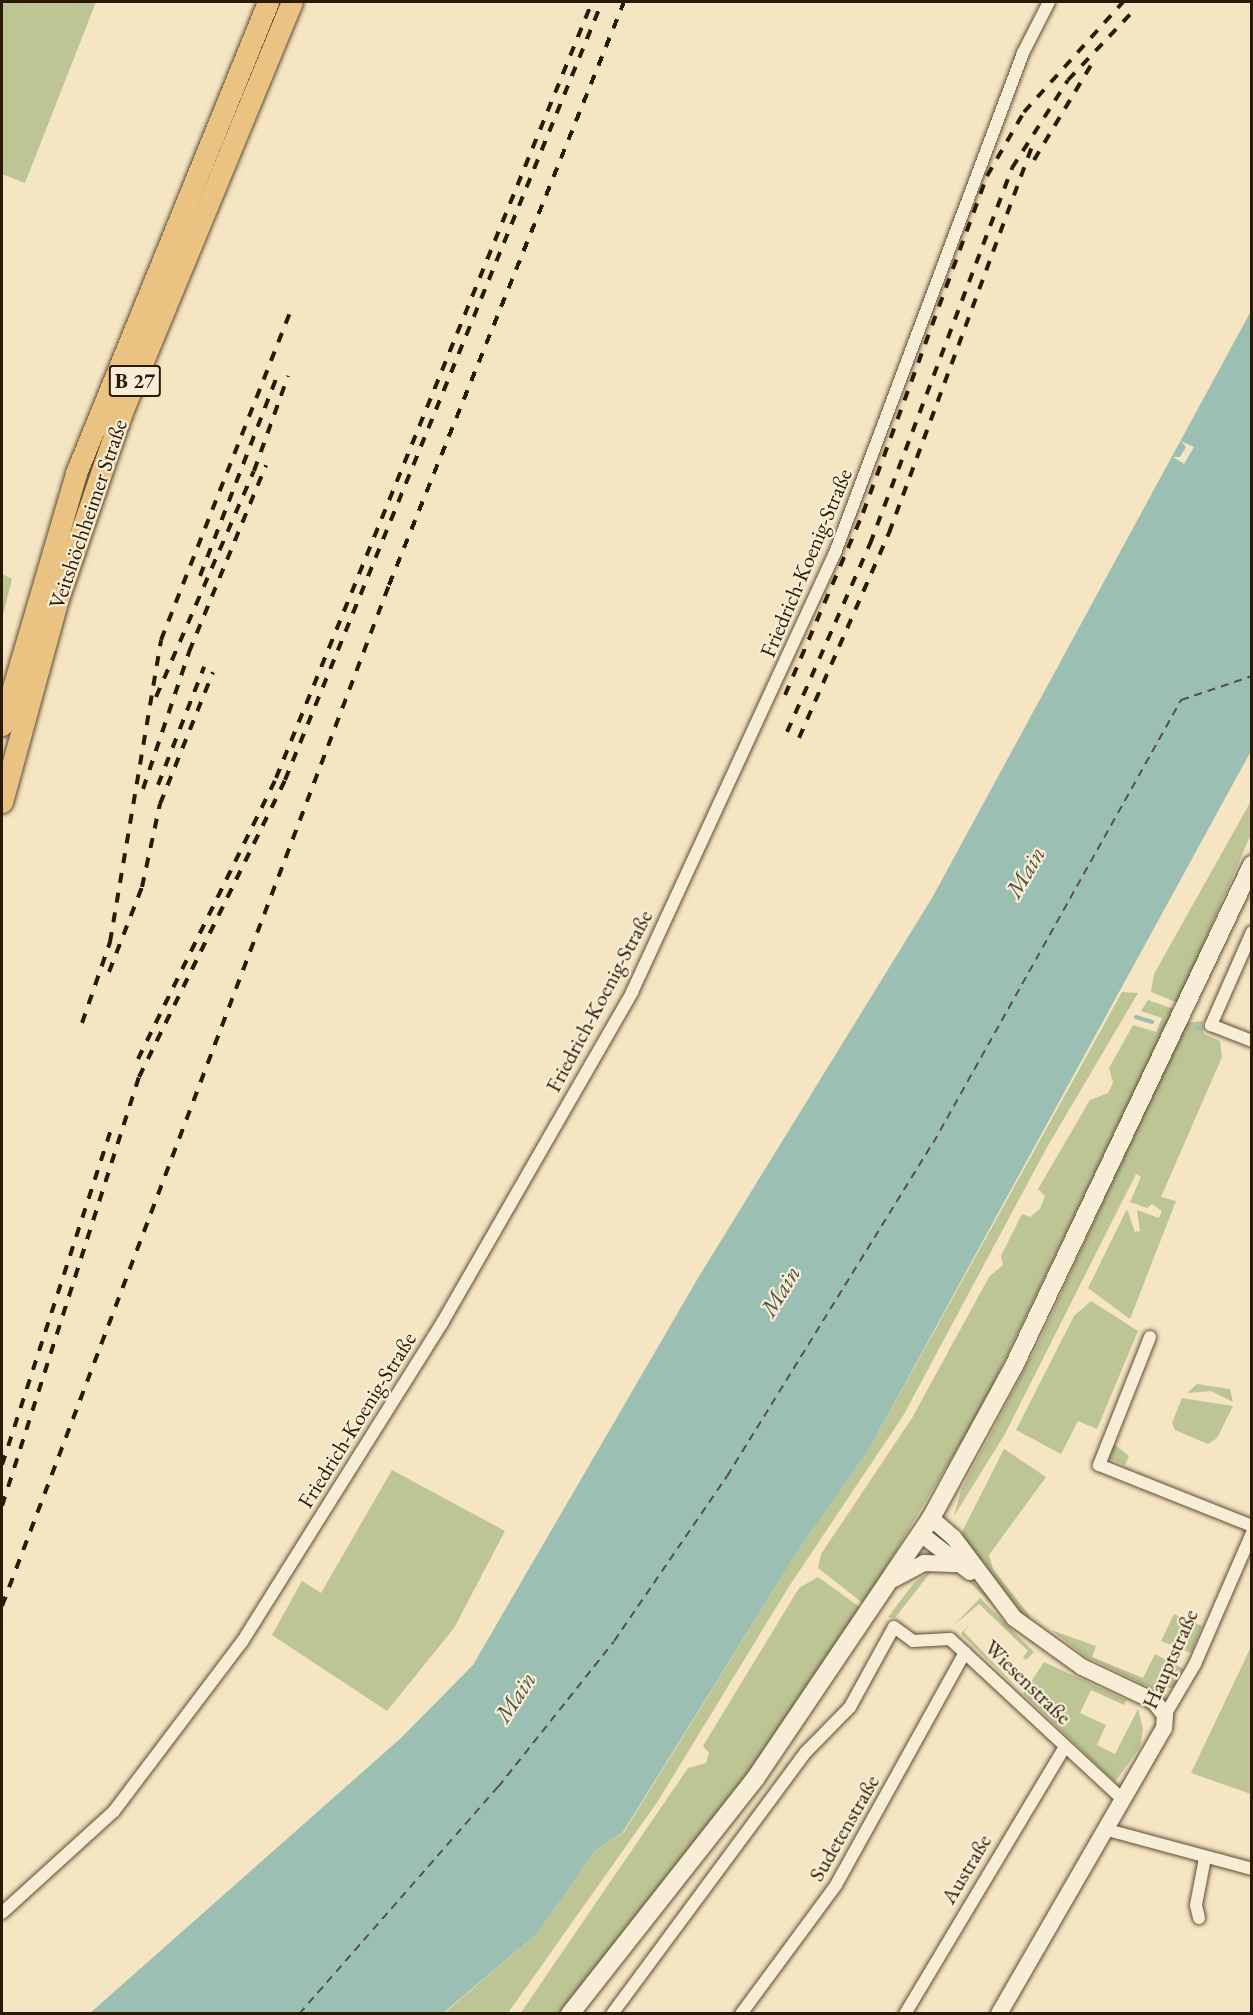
<!DOCTYPE html>
<meta charset="utf-8">
<style>
body{margin:0}
#map{position:relative;width:1253px;height:2015px;overflow:hidden;background:#f5e5c2;font-family:"EB Garamond",serif}
div>[style]{position:absolute}
.green>*{inset:0;background:#bcc593}
.water>*{inset:0;background:#9cbfb3}
.pier>*{inset:0;background:#f5e5c2}
.stream>*{height:4px;margin:-2px;padding:0 2px;transform-origin:2px;border-radius:2px;background:#9cbfb3}
.ferry>*{height:1.5px;margin-top:-0.75px;transform-origin:0;background:repeating-linear-gradient(90deg,#525441 0 8px,transparent 0 14px)}
.roads{filter:drop-shadow(0 0 2px #5d4d33) drop-shadow(0 0 2px #5d4d33)}
.minor>*{height:12px;margin:-6px;padding:0 6px;transform-origin:6px;border-radius:6px;background:#f8eed7}
.tertiary>*{height:16px;margin:-8px;padding:0 8px;transform-origin:8px;border-radius:8px;background:#f8eed7}
.secondary>*{height:18px;margin:-9px;padding:0 9px;transform-origin:9px;border-radius:9px;background:#f8eed7}
.trunk>*{height:21px;margin:-10.5px;padding:0 10.5px;transform-origin:10.5px;border-radius:10.5px;background:#eac281}
.rail>*{height:4px;margin-top:-2px;transform-origin:0;background:repeating-linear-gradient(90deg,#2a1a03 0 10px,transparent 0 20px)}
span{translate:-50% -50%;white-space:nowrap;text-align:center;line-height:1.15;-webkit-text-stroke:4.5px #f8eed7;paint-order:stroke}
.shield-label span{padding:2px 4px;background:#f8eed7;border:2px solid;border-radius:4px;-webkit-text-stroke-width:0}
.shield-label{font-size:21px;color:#2a1a03;font-weight:700}
.street-label{font-size:22px;color:#2a1a03}
.water-label{font-size:24px;color:#525441;font-style:italic}
.frame{position:absolute;inset:0;border:3px solid #2a1a03;pointer-events:none}
</style>
<div id="map">
<div class="green">
<i style="clip-path:polygon(2px 2px,96px 2px,25px 183px,2px 174px)"></i>
<i style="clip-path:polygon(2px 574px,12px 579px,2px 619px)"></i>
<i style="clip-path:polygon(1251px 801px,1251px 834px,1178px 1003px,1151px 992px,1154px 974px)"></i>
<i style="clip-path:polygon(1122px 992px,1138px 993px,1046px 1149px,903px 1416px,788px 1588px,658px 1801px,508px 2013px,443px 2014px,537px 1934px,594px 1852px,624px 1832px,799px 1549px,868px 1451px)"></i>
<i style="clip-path:polygon(1148px 1000px,1174px 1009px,981px 1409px,864px 1604px,818px 1568px,821px 1554px,912px 1418px,989px 1277px,1003px 1265px,1001px 1256px,1022px 1214px,1030px 1217px,1040px 1209px,1045px 1196px,1038px 1189px,1090px 1100px,1108px 1093px,1113px 1083px,1109px 1068px,1133px 1025px,1156px 1032px,1162px 1018px,1141px 1011px)"></i>
<i style="clip-path:polygon(1202px 1021px,1204px 1034px,1220px 1041px,1222px 1057px,1161px 1197px,1176px 1201px,1130px 1319px,1088px 1288px,1127px 1209px,1135px 1232px,1140px 1231px,1137px 1210px,1159px 1218px,1162px 1211px,1152px 1204px,1147px 1208px,1130px 1202px,1141px 1177px,1136px 1174px,1005px 1434px,954px 1516px,961px 1490px,1037px 1346px,1185px 1023px)"></i>
<i style="clip-path:polygon(1091px 1301px,1138px 1331px,1097px 1429px,1078px 1421px,1061px 1454px,1016px 1430px,1074px 1316px)"></i>
<i style="clip-path:polygon(1197px 1384px,1230px 1389px,1233px 1402px,1211px 1391px,1187px 1393px)"></i>
<i style="clip-path:polygon(1182px 1398px,1233px 1406px,1217px 1438px,1208px 1444px,1175px 1430px,1172px 1423px)"></i>
<i style="clip-path:polygon(1114px 1444px,1129px 1456px,1125px 1465px,1108px 1458px)"></i>
<i style="clip-path:polygon(1004px 1449px,1046px 1477px,989px 1555px,993px 1569px,1030px 1616px,1027px 1620px,961px 1534px)"></i>
<i style="clip-path:polygon(392px 1470px,505px 1531px,454px 1628px,387px 1711px,272px 1635px,302px 1581px,321px 1593px)"></i>
<i style="clip-path:polygon(947px 1568px,961px 1572px,970px 1578px,1037px 1647px,964px 1577px)"></i>
<i style="clip-path:polygon(933px 1569px,895px 1618px,888px 1617px,914px 1583px)"></i>
<i style="clip-path:polygon(818px 1577px,861px 1608px,766px 1750px,559px 2013px,520px 2014px,688px 1768px,706px 1763px,709px 1753px,703px 1746px,799px 1588px)"></i>
<i style="clip-path:polygon(980px 1598px,1034px 1652px,1026px 1660px,1023px 1657px,1028px 1651px,979px 1604px,953px 1626px)"></i>
<i style="clip-path:polygon(1174px 1614px,1202px 1626px,1191px 1653px,1161px 1641px)"></i>
<i style="clip-path:polygon(970px 1623px,964px 1632px,1016px 1687px,961px 1634px)"></i>
<i style="clip-path:polygon(1051px 1630px,1096px 1646px,1092px 1657px,1143px 1678px,1155px 1654px,1184px 1669px,1173px 1688px,1151px 1688px,1085px 1656px)"></i>
<i style="clip-path:polygon(1251px 1647px,1251px 1794px,1191px 1773px)"></i>
<i style="clip-path:polygon(1044px 1662px,1126px 1700px,1124px 1705px,1091px 1690px,1080px 1713px,1106px 1725px,1097px 1745px,1115px 1754px,1138px 1709px,1143px 1729px,1140px 1747px,1115px 1782px,1023px 1694px)"></i>
</div>
<div class="water">
<i style="clip-path:polygon(1251px 311px,1251px 751px,868px 1451px,799px 1549px,623px 1832px,594px 1852px,537px 1934px,443px 2013px,89px 2014px,401px 1738px,473px 1665px,698px 1278px,932px 898px)"></i>
</div>
<div class="pier">
<i style="clip-path:polygon(1181px 441px,1194px 447px,1184px 464px,1173px 457px,1180px 457px,1186px 447px)"></i>
</div>
<div class="stream">
<i style="left:1136px;top:1017px;width:17px;rotate:17deg"></i>
<i style="left:1196px;top:1028px;width:5px;rotate:11deg"></i>
</div>
<div class="ferry">
<i style="left:299px;top:2014px;width:302px;rotate:-48.8deg"></i>
<i style="left:498px;top:1787px;width:186px;rotate:-51.5deg"></i>
<i style="left:614px;top:1641px;width:200px;rotate:-55.6deg"></i>
<i style="left:727px;top:1476px;width:392px;rotate:-58.3deg"></i>
<i style="left:933px;top:1143px;width:508px;rotate:-60.76deg"></i>
<i style="left:1181px;top:700px;width:75px;rotate:-18.7deg"></i>
</div>
<div class="roads">
<div class="minor">
<i style="left:1252px;top:932px;width:102px;rotate:113.8deg"></i>
<i style="left:1211px;top:1025px;width:44px;rotate:21.3deg"></i>
<i style="left:1150px;top:1337px;width:138px;rotate:111.7deg"></i>
<i style="left:1099px;top:1465px;width:165px;rotate:21.7deg"></i>
<i style="left:1165px;top:1715px;width:59px;rotate:-59.5deg"></i>
<i style="left:1195px;top:1664px;width:143px;rotate:-66.5deg"></i>
<i style="left:1104px;top:1829px;width:153px;rotate:15.1deg"></i>
<i style="left:2px;top:1913px;width:151px;rotate:-42.3deg"></i>
<i style="left:114px;top:1811px;width:212px;rotate:-52.9deg"></i>
<i style="left:242px;top:1642px;width:377px;rotate:-57.9deg"></i>
<i style="left:442px;top:1323px;width:382px;rotate:-60.1deg"></i>
<i style="left:632px;top:992px;width:484px;rotate:-65.2deg"></i>
<i style="left:835px;top:553px;width:534px;rotate:-69.39deg"></i>
<i style="left:1023px;top:53px;width:57px;rotate:-63deg"></i>
<i style="left:1199px;top:1918px;width:13px;rotate:-103deg"></i>
<i style="left:1196px;top:1905px;width:48px;rotate:-79.2deg"></i>
<i style="left:612px;top:2014px;width:326px;rotate:-53.5deg"></i>
<i style="left:806px;top:1752px;width:63px;rotate:-45.6deg"></i>
<i style="left:850px;top:1707px;width:91px;rotate:-61.2deg"></i>
<i style="left:894px;top:1627px;width:24px;rotate:36deg"></i>
<i style="left:913px;top:1641px;width:37px;rotate:-3deg"></i>
<i style="left:950px;top:1639px;width:235px;rotate:42.9deg"></i>
<i style="left:741px;top:2014px;width:160px;rotate:-53.6deg"></i>
<i style="left:836px;top:1885px;width:266px;rotate:-61deg"></i>
<i style="left:905px;top:2014px;width:311px;rotate:-59.1deg"></i>
</div>
<div class="tertiary">
<i style="left:931px;top:1518px;width:30px;rotate:41deg"></i>
<i style="left:954px;top:1538px;width:100px;rotate:53.1deg"></i>
<i style="left:1014px;top:1618px;width:84px;rotate:35.8deg"></i>
<i style="left:1082px;top:1667px;width:80px;rotate:25.3deg"></i>
<i style="left:1154px;top:1701px;width:18px;rotate:52deg"></i>
<i style="left:1165px;top:1715px;width:13px;rotate:94deg"></i>
<i style="left:1164px;top:1728px;width:330px;rotate:120deg"></i>
<i style="left:921px;top:1534px;width:62px;rotate:37.8deg"></i>
<i style="left:894px;top:1579px;width:34px;rotate:-28deg"></i>
<i style="left:924px;top:1563px;width:36px;rotate:2deg"></i>
</div>
<div class="secondary">
<i style="left:570px;top:2014px;width:299px;rotate:-51.8deg"></i>
<i style="left:755px;top:1779px;width:315px;rotate:-56deg"></i>
<i style="left:931px;top:1518px;width:173px;rotate:-61.4deg"></i>
<i style="left:1014px;top:1366px;width:555px;rotate:-64.59deg"></i>
</div>
<div class="trunk">
<i style="left:2px;top:725px;width:263px;rotate:-73.6deg"></i>
<i style="left:76px;top:473px;width:509px;rotate:-67.82deg"></i>
<i style="left:2px;top:802px;width:211px;rotate:-74.6deg"></i>
<i style="left:58px;top:599px;width:198px;rotate:-71.1deg"></i>
<i style="left:122px;top:412px;width:444px;rotate:-67.5deg"></i>
</div>
</div>
<div class="rail">
<i style="left:1034px;top:160px;width:111px;rotate:-59deg"></i>
<i style="left:200px;top:576px;width:217px;rotate:-68.9deg"></i>
<i style="left:785px;top:695px;width:198px;rotate:-66.8deg"></i>
<i style="left:863px;top:513px;width:359px;rotate:-69.8deg"></i>
<i style="left:987px;top:176px;width:74px;rotate:-60deg"></i>
<i style="left:1024px;top:112px;width:148px;rotate:-48deg"></i>
<i style="left:156px;top:697px;width:246px;rotate:-66.6deg"></i>
<i style="left:254px;top:471px;width:101px;rotate:-70.3deg"></i>
<i style="left:787px;top:732px;width:206px;rotate:-66.2deg"></i>
<i style="left:870px;top:544px;width:402px;rotate:-69.3deg"></i>
<i style="left:1012px;top:168px;width:104px;rotate:-57.5deg"></i>
<i style="left:1068px;top:80px;width:100px;rotate:-46.6deg"></i>
<i style="left:799px;top:738px;width:224px;rotate:-66.3deg"></i>
<i style="left:889px;top:533px;width:412px;rotate:-69.7deg"></i>
<i style="left:158px;top:785px;width:127px;rotate:-68.7deg"></i>
<i style="left:143px;top:789px;width:145px;rotate:-71.4deg"></i>
<i style="left:189px;top:652px;width:202px;rotate:-67.6deg"></i>
<i style="left:109px;top:972px;width:91px;rotate:-68.8deg"></i>
<i style="left:142px;top:887px;width:85px;rotate:-77.8deg"></i>
<i style="left:160px;top:804px;width:142px;rotate:-68.1deg"></i>
<i style="left:82px;top:1023px;width:86px;rotate:-70.9deg"></i>
<i style="left:110px;top:942px;width:306px;rotate:-80.4deg"></i>
<i style="left:161px;top:640px;width:352px;rotate:-68.5deg"></i>
<i style="left:138px;top:1059px;width:313px;rotate:-63.8deg"></i>
<i style="left:276px;top:778px;width:838px;rotate:-67.84deg"></i>
<i style="left:2px;top:1465px;width:350px;rotate:-72deg"></i>
<i style="left:2px;top:1506px;width:450px;rotate:-72.3deg"></i>
<i style="left:139px;top:1077px;width:331px;rotate:-63.8deg"></i>
<i style="left:285px;top:780px;width:840px;rotate:-67.83deg"></i>
<i style="left:2px;top:1606px;width:1092px;rotate:-69.24deg"></i>
<i style="left:389px;top:585px;width:629px;rotate:-68.05deg"></i>
</div>
<div class="shield-label">
<span style="left:135px;top:381px">B 27</span>
</div>
<div class="street-label">
<span style="left:88px;top:514px;rotate:-71deg">Veitshöchheimer Straße</span>
<span style="left:806px;top:563px;rotate:-67deg">Friedrich-Koenig-Straße</span>
<span style="left:599px;top:1001px;rotate:-62deg">Friedrich-Koenig-Straße</span>
<span style="left:357px;top:1420px;rotate:-58deg">Friedrich-Koenig-Straße</span>
<span style="left:1170px;top:1659px;rotate:-66deg">Hauptstraße</span>
<span style="left:1028px;top:1682px;rotate:44deg">Wiesenstraße</span>
<span style="left:844px;top:1828px;rotate:-60deg">Sudetenstraße</span>
<span style="left:966px;top:1869px;rotate:-59deg">Austraße</span>
</div>
<div class="water-label">
<span style="left:1025px;top:872px;rotate:-60deg">Main</span>
<span style="left:780px;top:1291px;rotate:-59deg">Main</span>
<span style="left:515px;top:1697px;rotate:-57deg">Main</span>
</div>
<div class="frame"></div>
</div>
